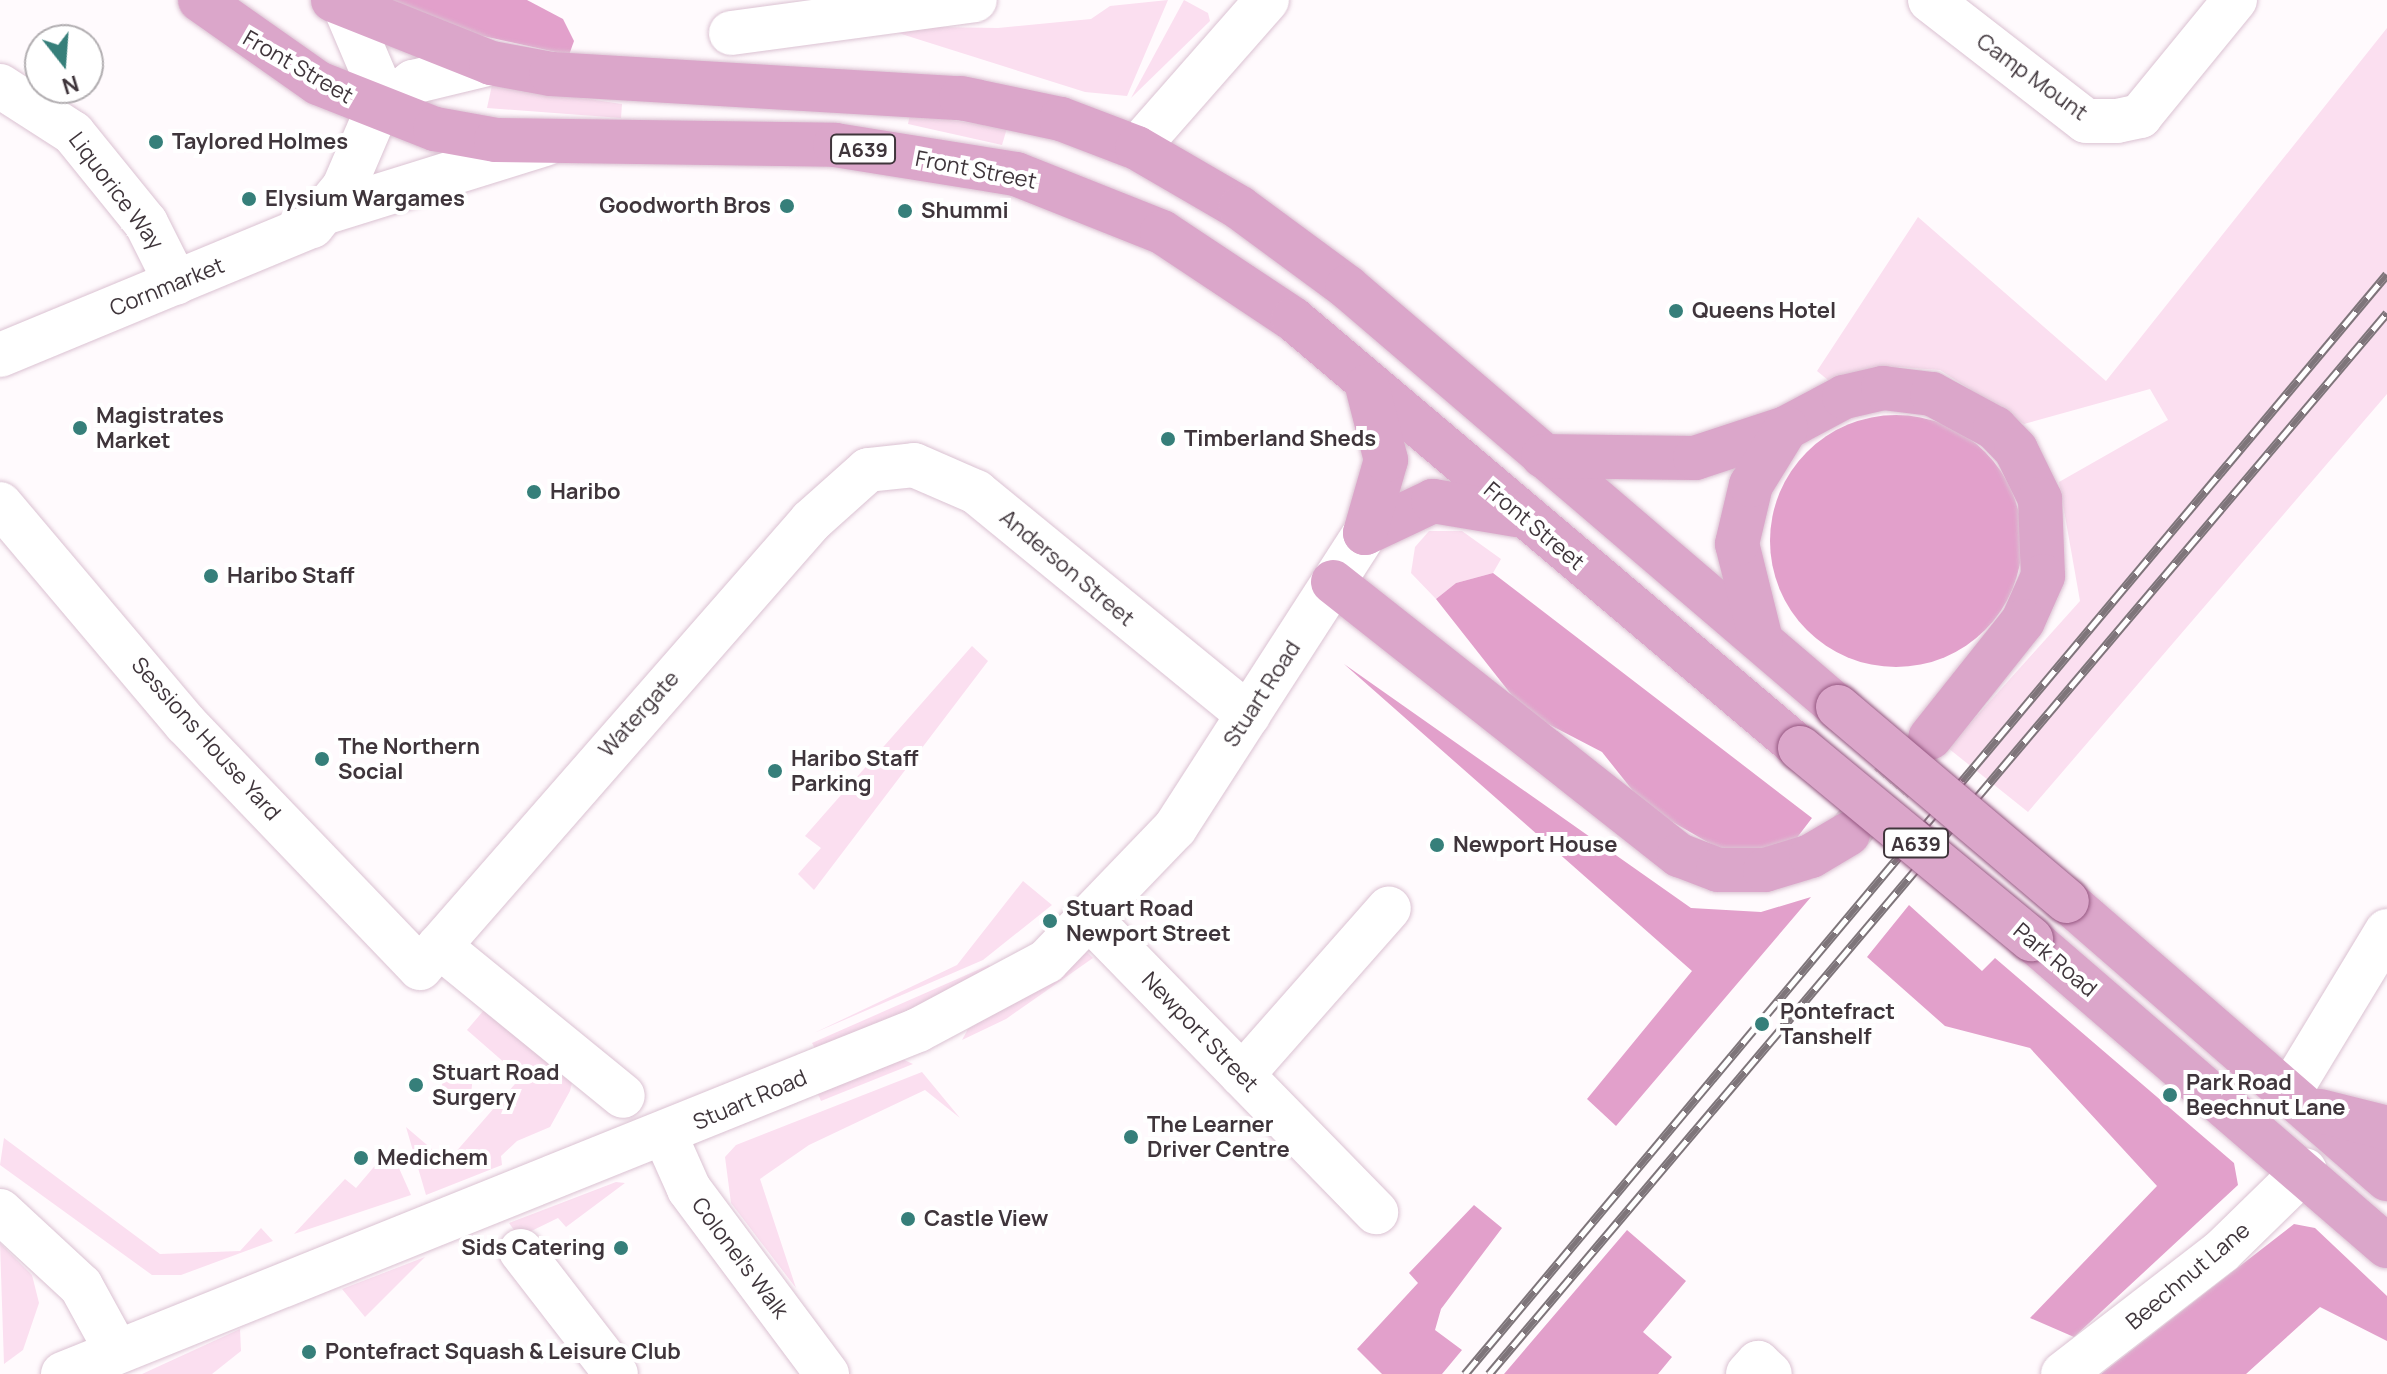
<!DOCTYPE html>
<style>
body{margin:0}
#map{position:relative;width:2387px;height:1374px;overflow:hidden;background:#fffafd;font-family:Manrope,sans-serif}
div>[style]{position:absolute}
.green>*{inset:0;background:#fbdff0}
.round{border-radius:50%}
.forest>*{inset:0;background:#e2a0cb}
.major-tunnel>*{height:44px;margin-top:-22px;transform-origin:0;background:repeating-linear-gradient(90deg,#d9d3d6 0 44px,transparent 0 66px)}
.roads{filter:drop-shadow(0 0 2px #dbc2d2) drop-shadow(0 0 2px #dbc2d2)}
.minor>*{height:44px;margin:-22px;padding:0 22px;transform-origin:22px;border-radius:22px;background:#fff}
.major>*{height:44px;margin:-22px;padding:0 22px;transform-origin:22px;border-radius:22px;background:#dba6ca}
.rail>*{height:9px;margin-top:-4.5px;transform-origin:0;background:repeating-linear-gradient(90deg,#fff 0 18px,#7e757a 0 36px);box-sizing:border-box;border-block:2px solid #7e757a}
.bridges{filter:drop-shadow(0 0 2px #955781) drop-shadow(0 0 2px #955781)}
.major-bridge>*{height:44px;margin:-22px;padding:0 22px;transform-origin:22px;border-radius:22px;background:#dba6ca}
.dots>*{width:22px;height:22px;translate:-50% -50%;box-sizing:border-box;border:4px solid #fff;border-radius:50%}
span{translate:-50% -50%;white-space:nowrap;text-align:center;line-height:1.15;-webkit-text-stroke:8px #fff;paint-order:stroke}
.shield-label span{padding:2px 6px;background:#fff;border:2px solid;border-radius:6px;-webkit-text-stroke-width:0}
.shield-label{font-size:20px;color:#3f353b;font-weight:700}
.street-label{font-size:22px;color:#3f353b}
.poi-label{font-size:22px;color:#3f353b;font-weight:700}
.left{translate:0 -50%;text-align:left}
.right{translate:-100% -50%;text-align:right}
.north{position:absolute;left:24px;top:24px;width:80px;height:80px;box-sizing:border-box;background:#fff;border:2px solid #b2aeb1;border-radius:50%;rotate:163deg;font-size:22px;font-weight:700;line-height:32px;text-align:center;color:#3f353b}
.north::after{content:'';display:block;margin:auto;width:28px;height:36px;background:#367f7a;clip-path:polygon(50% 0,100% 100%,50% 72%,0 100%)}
</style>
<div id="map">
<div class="green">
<i style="clip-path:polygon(1168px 0,1127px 96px,1085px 92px,876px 26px,998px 28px,1091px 19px,1110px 6px)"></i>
<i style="clip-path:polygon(1184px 0,1208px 13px,1210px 21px,1131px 98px)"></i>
<i style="clip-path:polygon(2387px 28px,2387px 394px,2028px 812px,1948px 748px,2080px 601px,2059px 482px,2168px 420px,2150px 389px,2024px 424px,1940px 370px,1899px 367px,1834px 385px,1817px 371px,1918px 217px,2106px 381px)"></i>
<i style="clip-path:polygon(492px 85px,622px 104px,621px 118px,487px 108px)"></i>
<i style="clip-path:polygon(910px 114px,1007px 128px,1002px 145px,908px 124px)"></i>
<i style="clip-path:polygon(1429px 531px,1462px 531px,1501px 559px,1493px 573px,1456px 583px,1436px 599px,1411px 573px,1415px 547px)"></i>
<i style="clip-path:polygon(972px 646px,988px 661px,814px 890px,798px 874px,821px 848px,805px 836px)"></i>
<i style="clip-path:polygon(1023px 881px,1052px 905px,983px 960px,814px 1033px,957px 965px)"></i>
<i style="clip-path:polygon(1087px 952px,1093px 958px,1006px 1019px,962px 1040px,968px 1029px)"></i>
<i style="clip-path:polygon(989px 965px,996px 972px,817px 1052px,812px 1043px)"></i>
<i style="clip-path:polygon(484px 1010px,572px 1083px,570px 1091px,550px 1127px,517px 1141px,501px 1156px,502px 1165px,426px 1195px,406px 1127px,447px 1162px,521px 1077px,467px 1030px)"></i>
<i style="clip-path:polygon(900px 1058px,913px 1064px,821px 1101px,817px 1092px)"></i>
<i class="round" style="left:442px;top:1070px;width:30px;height:30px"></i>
<i style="clip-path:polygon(922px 1072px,960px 1118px,925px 1090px,809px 1145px,760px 1179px,796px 1288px,731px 1203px,725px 1157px,736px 1145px)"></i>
<i style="clip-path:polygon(4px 1138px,160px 1254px,240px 1251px,261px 1228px,273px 1241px,181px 1275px,152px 1275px,0 1165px)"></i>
<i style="clip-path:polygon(390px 1148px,411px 1195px,294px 1234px,345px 1179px,356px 1188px)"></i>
<i style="clip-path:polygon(616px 1182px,625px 1183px,566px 1227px,558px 1218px,519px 1237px,509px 1223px)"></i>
<i style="clip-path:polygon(0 1243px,32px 1275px,39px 1303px,23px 1350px,4px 1364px)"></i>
<i style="clip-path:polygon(425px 1257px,365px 1317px,342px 1289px)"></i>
<i style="clip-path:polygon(240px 1329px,241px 1351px,212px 1374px,142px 1374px)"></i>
</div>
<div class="forest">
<i style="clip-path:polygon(387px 0,527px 0,563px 19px,574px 41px,569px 55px,465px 32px)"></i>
<i class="round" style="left:1770px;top:415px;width:252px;height:252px"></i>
<i style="clip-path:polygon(1493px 573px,1812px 818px,1786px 852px,1735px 858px,1645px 806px,1602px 752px,1525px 712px,1436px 599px,1456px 583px)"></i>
<i style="clip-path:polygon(1344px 664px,1691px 908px,1761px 912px,1811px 897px,1616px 1126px,1587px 1099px,1692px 971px)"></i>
<i style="clip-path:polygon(1909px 905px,1982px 971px,1995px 958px,2234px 1163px,2238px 1185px,2074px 1337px,2030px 1318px,2157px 1186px,2030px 1048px,1945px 1026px,1867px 957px)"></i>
<i style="clip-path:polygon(1474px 1205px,1502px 1228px,1441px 1309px,1435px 1330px,1462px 1350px,1442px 1374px,1382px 1374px,1357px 1349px,1418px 1283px,1409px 1273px)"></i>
<i style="clip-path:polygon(2294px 1224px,2315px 1228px,2387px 1296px,2387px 1341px,2320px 1307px,2246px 1374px,2101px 1374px)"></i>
<i style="clip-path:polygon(1627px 1230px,1686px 1281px,1643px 1332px,1672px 1357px,1658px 1374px,1504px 1374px)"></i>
</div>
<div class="major-tunnel">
<i style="left:1848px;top:834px;width:126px;rotate:-49.5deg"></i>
</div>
<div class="roads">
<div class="minor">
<i style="left:1930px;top:0;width:197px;rotate:37.8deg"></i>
<i style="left:2086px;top:121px;width:31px"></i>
<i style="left:2117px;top:121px;width:24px;rotate:-12deg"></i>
<i style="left:2140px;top:116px;width:150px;rotate:-50.7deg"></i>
<i style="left:345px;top:7px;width:79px;rotate:67deg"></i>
<i style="left:376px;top:80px;width:30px;rotate:88deg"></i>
<i style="left:731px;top:33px;width:246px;rotate:-7.7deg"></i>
<i style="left:0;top:86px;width:87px;rotate:32.8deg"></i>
<i style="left:73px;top:133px;width:116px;rotate:51deg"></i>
<i style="left:146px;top:223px;width:67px;rotate:63.4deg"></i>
<i style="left:1137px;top:148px;width:197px;rotate:-48.7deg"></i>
<i style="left:330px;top:211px;width:225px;rotate:-17.3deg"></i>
<i style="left:0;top:355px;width:338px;rotate:-22.5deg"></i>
<i style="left:312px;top:226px;width:50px;rotate:-50.6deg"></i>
<i style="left:344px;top:187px;width:84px;rotate:-66.8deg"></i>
<i style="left:377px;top:110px;width:46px;rotate:-37.9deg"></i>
<i style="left:413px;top:82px;width:80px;rotate:-13.7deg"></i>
<i style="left:0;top:504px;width:288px;rotate:49.8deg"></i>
<i style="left:186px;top:724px;width:338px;rotate:46.2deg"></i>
<i style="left:420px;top:968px;width:594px;rotate:-48.82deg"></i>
<i style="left:811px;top:521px;width:76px;rotate:-41.8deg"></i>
<i style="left:868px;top:470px;width:46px;rotate:-6.2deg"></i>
<i style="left:914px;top:465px;width:68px;rotate:23.5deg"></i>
<i style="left:976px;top:492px;width:352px;rotate:39.3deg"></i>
<i style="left:1092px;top:921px;width:407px;rotate:45.7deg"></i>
<i style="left:439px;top:946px;width:237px;rotate:39.2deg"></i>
<i style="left:1242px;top:1075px;width:222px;rotate:-48.6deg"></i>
<i style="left:2290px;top:1091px;width:187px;rotate:-58.8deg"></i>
<i style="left:665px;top:1135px;width:59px;rotate:66deg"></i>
<i style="left:689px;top:1189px;width:231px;rotate:53.3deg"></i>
<i style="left:0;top:1211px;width:110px;rotate:42.8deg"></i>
<i style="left:81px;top:1286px;width:71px;rotate:61.3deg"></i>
<i style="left:521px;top:1251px;width:155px;rotate:52.3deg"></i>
<i style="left:63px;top:1374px;width:922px;rotate:-21.92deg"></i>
<i style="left:918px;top:1030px;width:146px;rotate:-28.1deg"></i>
<i style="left:1047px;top:961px;width:185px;rotate:-46.1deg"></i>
<i style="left:1175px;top:828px;width:351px;rotate:-57.2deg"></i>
<i style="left:1748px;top:1374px;width:15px;rotate:-48deg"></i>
<i style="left:1758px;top:1363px;width:16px;rotate:43deg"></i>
<i style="left:2063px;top:1374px;width:200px;rotate:-37.7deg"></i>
<i style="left:2221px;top:1252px;width:117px;rotate:-44.3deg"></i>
</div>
<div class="major">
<i style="left:200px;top:0;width:144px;rotate:35.1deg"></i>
<i style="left:318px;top:83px;width:126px;rotate:21.5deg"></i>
<i style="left:435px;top:129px;width:62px;rotate:10.2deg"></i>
<i style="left:496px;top:140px;width:339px;rotate:0.8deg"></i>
<i style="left:835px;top:145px;width:183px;rotate:9.1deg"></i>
<i style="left:1016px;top:174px;width:157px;rotate:21.7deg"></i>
<i style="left:1162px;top:232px;width:157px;rotate:33.6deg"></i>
<i style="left:1293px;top:319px;width:664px;rotate:40.24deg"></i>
<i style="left:333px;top:0;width:170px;rotate:21.7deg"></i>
<i style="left:491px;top:63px;width:61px;rotate:10.4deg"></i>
<i style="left:551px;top:74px;width:411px;rotate:3.4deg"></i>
<i style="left:961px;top:98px;width:102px;rotate:11.9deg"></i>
<i style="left:1061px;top:119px;width:81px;rotate:20.9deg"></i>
<i style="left:1137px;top:148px;width:119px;rotate:30.2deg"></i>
<i style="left:1240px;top:208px;width:133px;rotate:36.4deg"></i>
<i style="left:1347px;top:287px;width:646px;rotate:40.54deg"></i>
<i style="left:1543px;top:456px;width:152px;rotate:0.8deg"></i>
<i style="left:1695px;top:458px;width:96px;rotate:-18.2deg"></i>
<i style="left:1786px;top:428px;width:66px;rotate:-28.1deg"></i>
<i style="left:1844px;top:397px;width:40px;rotate:-13deg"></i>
<i style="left:1883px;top:388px;width:49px;rotate:7deg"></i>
<i style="left:1932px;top:394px;width:72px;rotate:28.4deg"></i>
<i style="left:1995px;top:428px;width:30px;rotate:46deg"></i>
<i style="left:2016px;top:450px;width:55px;rotate:63.9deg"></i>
<i style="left:2040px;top:499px;width:77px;rotate:87.8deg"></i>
<i style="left:2043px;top:576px;width:49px;rotate:114deg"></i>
<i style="left:2023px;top:621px;width:149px;rotate:128.5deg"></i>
<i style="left:1365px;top:533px;width:75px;rotate:-25.2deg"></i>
<i style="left:1433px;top:501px;width:85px;rotate:9.5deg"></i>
<i style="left:1365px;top:533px;width:76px;rotate:-74deg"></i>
<i style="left:1386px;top:460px;width:76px;rotate:-104.4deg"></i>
<i style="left:1333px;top:582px;width:441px;rotate:38.3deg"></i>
<i style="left:1679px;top:855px;width:42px;rotate:21deg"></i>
<i style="left:1718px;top:870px;width:47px"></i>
<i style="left:1765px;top:870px;width:48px;rotate:-16.9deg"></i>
<i style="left:1811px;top:856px;width:43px;rotate:-30.7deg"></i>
<i style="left:1761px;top:640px;width:99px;rotate:-104deg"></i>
<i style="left:1737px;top:544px;width:61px;rotate:-76.7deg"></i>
<i style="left:1751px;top:485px;width:67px;rotate:-58.4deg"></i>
<i style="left:2067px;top:901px;width:424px;rotate:41deg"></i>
<i style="left:2031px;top:939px;width:470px;rotate:40.8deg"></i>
<i style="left:2320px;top:1111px;width:69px;rotate:14.2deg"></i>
</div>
</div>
<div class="rail">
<i style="left:1465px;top:1374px;width:1435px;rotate:-50.03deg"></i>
<i style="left:1489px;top:1374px;width:1390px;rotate:-49.76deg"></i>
</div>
<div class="bridges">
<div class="major-bridge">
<i style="left:1838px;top:707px;width:300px;rotate:40.3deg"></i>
<i style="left:1800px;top:748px;width:300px;rotate:39.6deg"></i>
</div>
</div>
<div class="dots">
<i style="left:156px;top:142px;background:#367f7a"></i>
<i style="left:249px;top:199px;background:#367f7a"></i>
<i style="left:787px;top:206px;background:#367f7a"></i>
<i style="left:905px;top:211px;background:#367f7a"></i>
<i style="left:1676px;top:311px;background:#367f7a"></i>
<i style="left:80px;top:428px;background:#367f7a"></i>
<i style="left:1168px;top:439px;background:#367f7a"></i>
<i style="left:534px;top:492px;background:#367f7a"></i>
<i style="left:211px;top:576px;background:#367f7a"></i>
<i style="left:322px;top:759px;background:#367f7a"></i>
<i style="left:775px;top:771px;background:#367f7a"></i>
<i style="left:1437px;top:845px;background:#367f7a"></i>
<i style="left:1050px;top:921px;background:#367f7a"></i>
<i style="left:1762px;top:1024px;background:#367f7a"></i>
<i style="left:416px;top:1085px;background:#367f7a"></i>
<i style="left:2170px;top:1095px;background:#367f7a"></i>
<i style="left:1131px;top:1137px;background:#367f7a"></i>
<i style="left:361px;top:1158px;background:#367f7a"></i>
<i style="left:908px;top:1219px;background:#367f7a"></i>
<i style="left:621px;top:1248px;background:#367f7a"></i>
<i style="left:309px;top:1352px;background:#367f7a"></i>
</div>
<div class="shield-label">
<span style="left:863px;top:149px">A639</span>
<span style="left:1916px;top:843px">A639</span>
</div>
<div class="street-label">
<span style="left:298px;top:67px;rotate:30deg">Front Street</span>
<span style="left:2032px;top:77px;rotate:36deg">Camp Mount</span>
<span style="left:976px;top:170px;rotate:11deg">Front Street</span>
<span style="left:116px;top:191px;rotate:53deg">Liquorice Way</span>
<span style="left:167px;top:287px;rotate:-22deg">Cornmarket</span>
<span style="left:1534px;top:526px;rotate:40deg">Front Street</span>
<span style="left:1067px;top:568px;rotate:40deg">Anderson Street</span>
<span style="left:1262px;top:694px;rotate:-57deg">Stuart Road</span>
<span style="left:639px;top:714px;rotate:-48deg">Watergate</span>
<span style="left:206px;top:739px;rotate:48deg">Sessions House Yard</span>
<span style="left:2055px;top:960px;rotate:40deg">Park Road</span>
<span style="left:1200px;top:1032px;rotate:46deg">Newport Street</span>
<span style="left:750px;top:1100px;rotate:-23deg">Stuart Road</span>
<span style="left:740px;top:1258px;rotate:53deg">Colonel's Walk</span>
<span style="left:2188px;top:1276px;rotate:-40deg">Beechnut Lane</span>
</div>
<div class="poi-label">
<span class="left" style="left:172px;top:142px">Taylored Holmes</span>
<span class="left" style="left:265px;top:199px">Elysium Wargames</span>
<span class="right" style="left:771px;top:206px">Goodworth Bros</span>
<span class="left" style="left:921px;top:211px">Shummi</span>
<span class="left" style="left:1692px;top:311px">Queens Hotel</span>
<span class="left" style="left:96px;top:428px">Magistrates<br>Market</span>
<span class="left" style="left:1184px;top:439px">Timberland Sheds</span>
<span class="left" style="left:550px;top:492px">Haribo</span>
<span class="left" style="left:227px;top:576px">Haribo Staff</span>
<span class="left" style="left:338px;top:759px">The Northern<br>Social</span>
<span class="left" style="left:791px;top:771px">Haribo Staff<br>Parking</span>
<span class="left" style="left:1453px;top:845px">Newport House</span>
<span class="left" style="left:1066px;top:921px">Stuart Road<br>Newport Street</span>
<span class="left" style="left:1780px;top:1024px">Pontefract<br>Tanshelf</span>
<span class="left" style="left:432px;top:1085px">Stuart Road<br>Surgery</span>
<span class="left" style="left:2186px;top:1095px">Park Road<br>Beechnut Lane</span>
<span class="left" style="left:1147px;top:1137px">The Learner<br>Driver Centre</span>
<span class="left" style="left:377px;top:1158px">Medichem</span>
<span class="left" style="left:924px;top:1219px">Castle View</span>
<span class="right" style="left:605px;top:1248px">Sids Catering</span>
<span class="left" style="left:325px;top:1352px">Pontefract Squash &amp; Leisure Club</span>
</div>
<div class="north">N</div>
</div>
